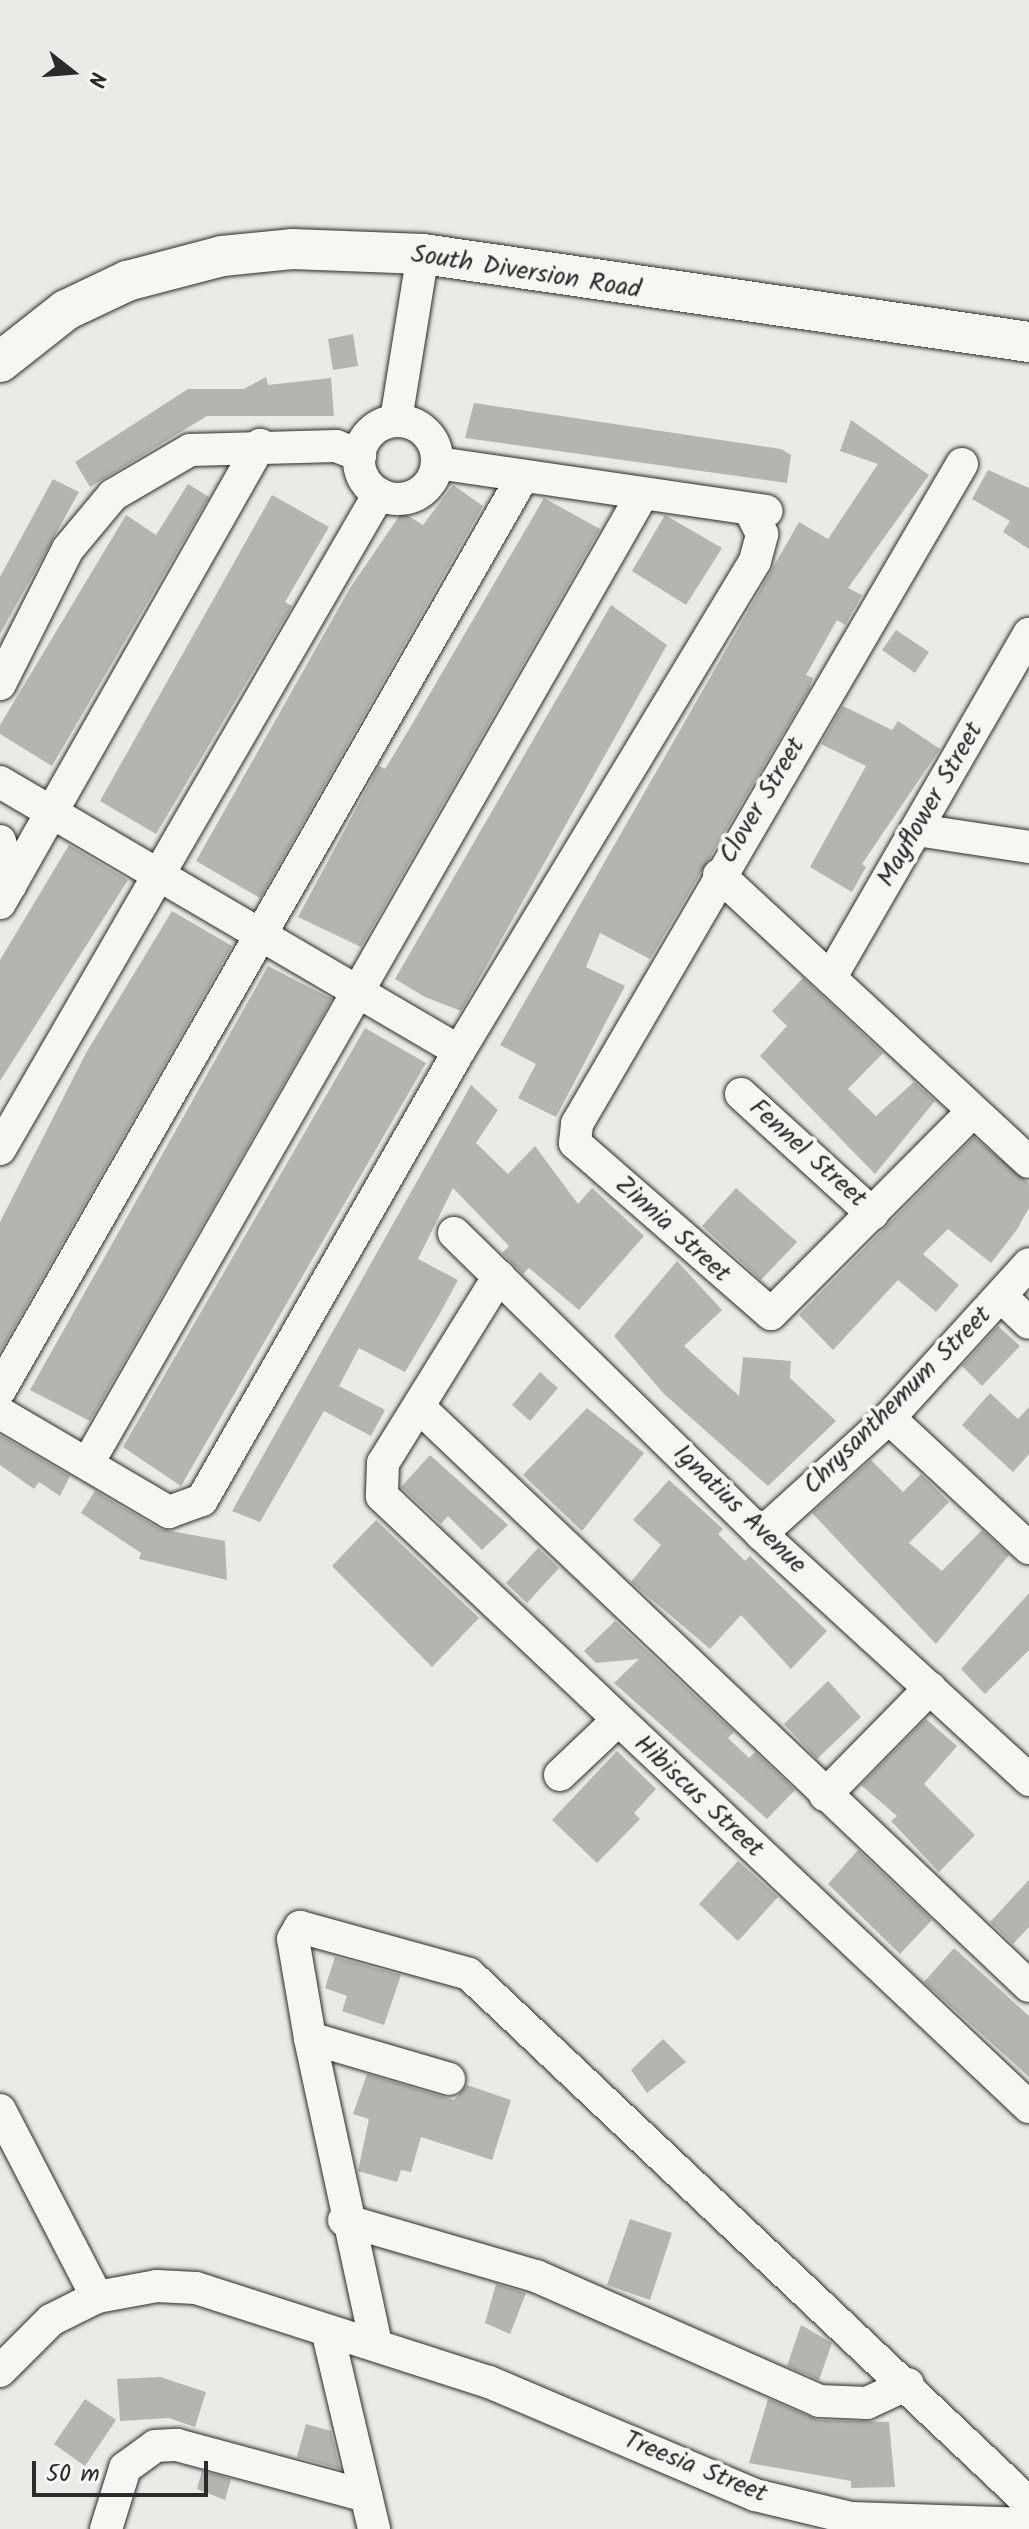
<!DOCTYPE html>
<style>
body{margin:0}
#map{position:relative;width:1029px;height:2529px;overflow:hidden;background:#eaeae6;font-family:Kalam,sans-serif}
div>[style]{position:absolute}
.building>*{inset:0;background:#b4b4b1}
.roads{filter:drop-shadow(0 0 2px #2b2b2b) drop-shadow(0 0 2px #2b2b2b)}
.minor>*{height:32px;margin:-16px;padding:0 16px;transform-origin:16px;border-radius:16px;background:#f6f6f2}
.minor>.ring{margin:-16px;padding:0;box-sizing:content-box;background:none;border:32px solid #f6f6f2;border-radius:50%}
.major>*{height:40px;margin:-20px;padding:0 20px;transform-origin:20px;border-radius:20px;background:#f6f6f2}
span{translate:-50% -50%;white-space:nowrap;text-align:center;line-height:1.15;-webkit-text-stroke:8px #f6f6f2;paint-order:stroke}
.street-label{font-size:26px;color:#2b2b2b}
.north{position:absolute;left:32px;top:32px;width:80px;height:80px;-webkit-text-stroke:6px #f6f6f2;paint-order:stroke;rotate:107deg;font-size:22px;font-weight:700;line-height:32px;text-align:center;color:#2b2b2b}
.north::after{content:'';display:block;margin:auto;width:28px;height:36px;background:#2b2b2b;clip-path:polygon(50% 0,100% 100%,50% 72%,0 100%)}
.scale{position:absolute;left:32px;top:2461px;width:176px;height:36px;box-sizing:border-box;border:4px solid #2b2b2b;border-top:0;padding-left:10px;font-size:24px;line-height:28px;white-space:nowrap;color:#2b2b2b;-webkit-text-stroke:6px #f6f6f2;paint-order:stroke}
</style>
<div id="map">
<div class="building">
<i style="clip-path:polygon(353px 334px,358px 366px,333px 370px,328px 339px)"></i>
<i style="clip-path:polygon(266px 377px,268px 385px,331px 378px,334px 416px,207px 416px,90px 487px,75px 462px,188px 389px,244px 389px)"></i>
<i style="clip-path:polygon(474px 403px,781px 449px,791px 455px,787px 483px,465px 438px)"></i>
<i style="clip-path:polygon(851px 420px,929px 475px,848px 588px,862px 595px,845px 625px,837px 620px,806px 675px,813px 678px,809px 689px,650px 959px,600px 933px,586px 967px,625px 986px,556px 1117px,518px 1098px,536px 1064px,500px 1045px,799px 522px,828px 539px,878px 464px,840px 451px)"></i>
<i style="clip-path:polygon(988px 470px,1029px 488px,1029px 549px,1003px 532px,1010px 521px,972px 499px)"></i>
<i style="clip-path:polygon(53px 479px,79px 492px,0 634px,0 577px)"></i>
<i style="clip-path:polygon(188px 484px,209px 497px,52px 766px,0 734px,0 725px,126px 515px,156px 535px)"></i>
<i style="clip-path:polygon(453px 485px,483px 506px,260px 898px,196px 861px,350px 588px,402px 512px,423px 525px)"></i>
<i style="clip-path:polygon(272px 495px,329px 527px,285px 602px,292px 606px,156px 834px,100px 801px)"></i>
<i style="clip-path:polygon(544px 498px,600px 529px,361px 947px,298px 917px,379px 766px,385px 769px,411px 726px)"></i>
<i style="clip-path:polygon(665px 515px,722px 548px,686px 605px,632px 571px)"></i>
<i style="clip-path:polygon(611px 605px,667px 645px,461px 1011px,425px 997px,395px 979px)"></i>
<i style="clip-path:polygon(896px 630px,929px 652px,915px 673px,882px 650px)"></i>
<i style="clip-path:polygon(843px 706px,892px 730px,898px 721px,940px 749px,862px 864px,866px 867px,852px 892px,810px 867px,866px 766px,821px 744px)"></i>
<i style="clip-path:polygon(69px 845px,128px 880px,0 1081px,0 960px)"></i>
<i style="clip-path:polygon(172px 911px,232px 946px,0 1352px,0 1222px,86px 1053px)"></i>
<i style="clip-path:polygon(268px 966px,332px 999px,90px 1421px,30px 1390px)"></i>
<i style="clip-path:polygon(803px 978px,883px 1053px,848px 1089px,876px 1116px,914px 1082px,935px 1101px,875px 1174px,760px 1056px,787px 1026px,772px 1011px)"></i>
<i style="clip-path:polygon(365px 1028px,426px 1063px,181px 1486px,123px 1447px)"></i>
<i style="clip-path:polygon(471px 1085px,498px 1110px,476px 1143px,508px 1174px,535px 1146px,578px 1204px,592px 1188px,644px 1236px,579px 1310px,529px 1268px,523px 1274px,502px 1253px,509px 1246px,453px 1188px,418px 1259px,458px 1280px,439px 1315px,405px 1372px,359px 1348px,339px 1386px,385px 1410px,371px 1436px,324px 1411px,260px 1522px,232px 1511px)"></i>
<i style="clip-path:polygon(974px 1137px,1029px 1183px,1029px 1208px,1016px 1231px,991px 1263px,948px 1229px,923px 1254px,959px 1285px,936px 1312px,898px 1280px,833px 1350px,799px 1315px)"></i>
<i style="clip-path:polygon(736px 1188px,797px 1242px,761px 1280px,702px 1226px)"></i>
<i style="clip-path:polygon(677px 1261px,722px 1310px,684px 1346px,739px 1396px,743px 1357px,791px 1361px,790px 1378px,836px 1421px,768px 1486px,664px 1394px,614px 1336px)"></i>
<i style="clip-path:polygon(998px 1326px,1020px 1346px,982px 1386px,962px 1366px)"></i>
<i style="clip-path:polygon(540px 1372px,558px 1388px,530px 1421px,512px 1405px)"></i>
<i style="clip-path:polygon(990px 1393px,1018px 1419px,1029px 1407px,1029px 1454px,1013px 1472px,962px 1425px)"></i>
<i style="clip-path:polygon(587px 1408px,644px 1453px,582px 1531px,523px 1475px)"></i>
<i style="clip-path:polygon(0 1435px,70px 1476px,60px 1496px,39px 1482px,34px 1489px,0 1465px)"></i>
<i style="clip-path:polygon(430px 1455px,508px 1525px,482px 1550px,448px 1516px,441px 1524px,401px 1487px)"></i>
<i style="clip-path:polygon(871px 1460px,903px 1492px,921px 1474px,949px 1502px,909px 1543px,942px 1571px,982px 1530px,1009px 1555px,936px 1644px,812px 1513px)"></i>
<i style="clip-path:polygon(669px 1480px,723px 1529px,718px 1534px,745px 1561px,750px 1556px,827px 1631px,791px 1669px,741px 1615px,710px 1649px,631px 1582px,661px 1545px,633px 1520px)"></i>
<i style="clip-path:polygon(95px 1491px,160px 1529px,225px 1541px,227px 1580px,139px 1559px,141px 1553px,81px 1513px)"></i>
<i style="clip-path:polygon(376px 1520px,479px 1618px,432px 1667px,332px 1566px)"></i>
<i style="clip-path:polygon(538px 1548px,559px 1568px,527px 1603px,506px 1583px)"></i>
<i style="clip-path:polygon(1029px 1593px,1029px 1650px,985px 1694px,961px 1669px)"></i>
<i style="clip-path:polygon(615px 1621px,734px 1732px,728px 1738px,749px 1758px,755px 1752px,795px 1790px,767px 1819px,614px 1683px,639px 1659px,596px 1663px,584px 1651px)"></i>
<i style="clip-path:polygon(828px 1681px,861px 1717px,817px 1759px,784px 1724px)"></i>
<i style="clip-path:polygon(926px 1719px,957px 1746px,924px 1784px,975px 1835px,939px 1872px,891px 1821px,897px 1816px,861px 1785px)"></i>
<i style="clip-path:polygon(617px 1751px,656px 1789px,634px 1813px,640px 1819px,597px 1863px,552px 1820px)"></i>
<i style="clip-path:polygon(858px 1850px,932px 1920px,900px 1954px,828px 1884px)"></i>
<i style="clip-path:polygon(738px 1861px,778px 1897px,738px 1941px,699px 1904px)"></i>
<i style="clip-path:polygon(1029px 1880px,1029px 1927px,1013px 1944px,990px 1922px)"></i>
<i style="clip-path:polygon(954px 1948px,1029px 2016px,1029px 2077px,924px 1982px)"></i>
<i style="clip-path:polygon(335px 1957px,401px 1975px,384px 2025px,342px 2011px,347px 1996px,325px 1988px)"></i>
<i style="clip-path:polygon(663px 2039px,686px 2062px,647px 2093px,631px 2070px)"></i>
<i style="clip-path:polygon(367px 2074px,454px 2100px,467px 2085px,511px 2100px,492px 2160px,421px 2137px,411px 2172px,401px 2170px,397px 2182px,358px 2171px,369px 2119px,353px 2114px)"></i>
<i style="clip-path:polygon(630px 2219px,672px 2233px,650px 2300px,607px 2285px)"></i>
<i style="clip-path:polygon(496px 2284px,526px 2293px,510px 2334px,485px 2323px)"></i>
<i style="clip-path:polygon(801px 2325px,832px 2343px,819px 2380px,787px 2366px)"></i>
<i style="clip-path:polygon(160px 2377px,206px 2392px,195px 2427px,169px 2418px,120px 2421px,117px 2379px)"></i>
<i style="clip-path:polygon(85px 2399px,116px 2420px,85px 2466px,54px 2444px)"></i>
<i style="clip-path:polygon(768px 2399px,818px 2420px,889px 2422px,895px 2487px,851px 2488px,851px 2481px,749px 2463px)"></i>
<i style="clip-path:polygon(306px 2424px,331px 2431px,340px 2469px,297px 2457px)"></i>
<i style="clip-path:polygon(202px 2471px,231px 2479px,225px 2500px,197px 2489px)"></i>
</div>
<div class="roads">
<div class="minor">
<i style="left:396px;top:420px;width:168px;rotate:-80.8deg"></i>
<i class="ring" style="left:359px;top:421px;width:46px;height:46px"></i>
<i style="left:437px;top:463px;width:333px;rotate:8.3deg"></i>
<i style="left:962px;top:464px;width:764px;rotate:120.26deg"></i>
<i style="left:577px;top:1124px;width:19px;rotate:96deg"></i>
<i style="left:575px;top:1143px;width:260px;rotate:41.1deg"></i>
<i style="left:771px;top:1314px;width:286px;rotate:-45.1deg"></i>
<i style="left:0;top:684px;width:151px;rotate:-63.3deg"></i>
<i style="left:68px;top:549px;width:70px;rotate:-50.2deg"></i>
<i style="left:113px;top:495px;width:89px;rotate:-30.3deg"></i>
<i style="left:190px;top:450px;width:146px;rotate:-1.6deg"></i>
<i style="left:336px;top:446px;width:26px;rotate:21deg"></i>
<i style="left:0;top:782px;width:532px;rotate:30.37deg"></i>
<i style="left:917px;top:830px;width:113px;rotate:8.6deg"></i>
<i style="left:0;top:841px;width:45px;rotate:76deg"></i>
<i style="left:719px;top:875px;width:422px;rotate:42.8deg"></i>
<i style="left:0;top:903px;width:527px;rotate:-60.42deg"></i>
<i style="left:832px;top:975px;width:394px;rotate:-60deg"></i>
<i style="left:741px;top:1094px;width:178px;rotate:42.3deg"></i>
<i style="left:0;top:1149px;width:757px;rotate:-59.95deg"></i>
<i style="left:454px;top:1233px;width:430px;rotate:44.4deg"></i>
<i style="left:761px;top:1534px;width:364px;rotate:42.5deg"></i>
<i style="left:499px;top:1276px;width:220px;rotate:121.8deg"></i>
<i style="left:383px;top:1463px;width:33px;rotate:92deg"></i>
<i style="left:382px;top:1496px;width:890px;rotate:43.36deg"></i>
<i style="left:1002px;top:1297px;width:37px;rotate:44deg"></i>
<i style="left:0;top:1390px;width:1051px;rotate:-60.21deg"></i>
<i style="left:419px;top:1407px;width:841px;rotate:43.51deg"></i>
<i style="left:0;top:1413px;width:196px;rotate:30.4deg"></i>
<i style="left:169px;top:1512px;width:35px;rotate:-20deg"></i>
<i style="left:202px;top:1500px;width:517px;rotate:-60.21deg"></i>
<i style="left:459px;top:1051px;width:572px;rotate:-58.86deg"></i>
<i style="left:755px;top:561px;width:28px;rotate:-75deg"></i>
<i style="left:762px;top:534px;width:28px;rotate:-117deg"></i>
<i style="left:889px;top:1418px;width:191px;rotate:42.9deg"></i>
<i style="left:88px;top:1463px;width:1115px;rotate:-60.22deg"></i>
<i style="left:761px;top:1534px;width:173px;rotate:-42.2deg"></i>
<i style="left:889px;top:1418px;width:208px;rotate:-47.7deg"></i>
<i style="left:560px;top:1775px;width:79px;rotate:-43.5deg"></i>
<i style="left:825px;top:1795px;width:150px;rotate:-45.5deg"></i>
<i style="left:310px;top:2038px;width:145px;rotate:16.4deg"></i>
<i style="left:0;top:2110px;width:211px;rotate:62.6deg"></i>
<i style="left:344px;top:2220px;width:200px;rotate:16.3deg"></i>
<i style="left:536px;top:2276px;width:309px;rotate:23.8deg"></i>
<i style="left:819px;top:2401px;width:48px;rotate:2.4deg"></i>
<i style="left:867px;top:2403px;width:45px;rotate:-24.9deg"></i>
<i style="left:328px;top:2334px;width:200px;rotate:76.7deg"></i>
<i style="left:376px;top:2344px;width:313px;rotate:-102.2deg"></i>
<i style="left:310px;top:2038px;width:100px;rotate:-99.7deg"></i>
<i style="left:293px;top:1939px;width:14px;rotate:-60deg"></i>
<i style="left:300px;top:1927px;width:175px;rotate:15.5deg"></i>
<i style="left:469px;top:1974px;width:770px;rotate:43.37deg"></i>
<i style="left:0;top:2371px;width:72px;rotate:-45deg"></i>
<i style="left:51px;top:2320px;width:51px;rotate:-26.6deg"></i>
<i style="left:97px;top:2297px;width:61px;rotate:-10.4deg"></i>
<i style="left:157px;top:2286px;width:39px;rotate:3deg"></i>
<i style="left:196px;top:2288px;width:308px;rotate:17.8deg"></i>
<i style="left:489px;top:2382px;width:289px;rotate:23deg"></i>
<i style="left:755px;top:2495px;width:99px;rotate:13.5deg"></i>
<i style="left:851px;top:2518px;width:178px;rotate:1.9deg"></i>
<i style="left:106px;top:2529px;width:64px;rotate:-72.7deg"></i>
<i style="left:125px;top:2468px;width:37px;rotate:-36deg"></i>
<i style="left:155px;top:2446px;width:22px;rotate:-3deg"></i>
<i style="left:177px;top:2445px;width:196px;rotate:15.1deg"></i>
</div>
<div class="major">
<i style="left:0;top:362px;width:84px;rotate:-38.2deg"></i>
<i style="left:66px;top:310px;width:68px;rotate:-25.4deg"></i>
<i style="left:127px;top:281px;width:98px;rotate:-14.7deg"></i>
<i style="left:222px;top:256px;width:70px;rotate:-5.7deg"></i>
<i style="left:292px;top:249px;width:131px;rotate:2.2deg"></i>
<i style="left:423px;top:254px;width:612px;rotate:8.26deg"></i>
</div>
</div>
<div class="street-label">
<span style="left:526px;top:273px;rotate:9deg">South Diversion Road</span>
<span style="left:763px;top:801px;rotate:-59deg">Clover Street</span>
<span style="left:931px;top:805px;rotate:-60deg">Mayflower Street</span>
<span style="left:807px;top:1154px;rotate:42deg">Fennel Street</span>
<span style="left:672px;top:1230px;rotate:42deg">Zinnia Street</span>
<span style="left:898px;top:1401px;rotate:-45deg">Chrysanthemum Street</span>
<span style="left:739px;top:1510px;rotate:44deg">Ignatius Avenue</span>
<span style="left:698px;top:1797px;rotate:43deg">Hibiscus Street</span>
<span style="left:695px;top:2468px;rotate:22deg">Treesia Street</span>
</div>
<div class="north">N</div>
<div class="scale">50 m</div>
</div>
